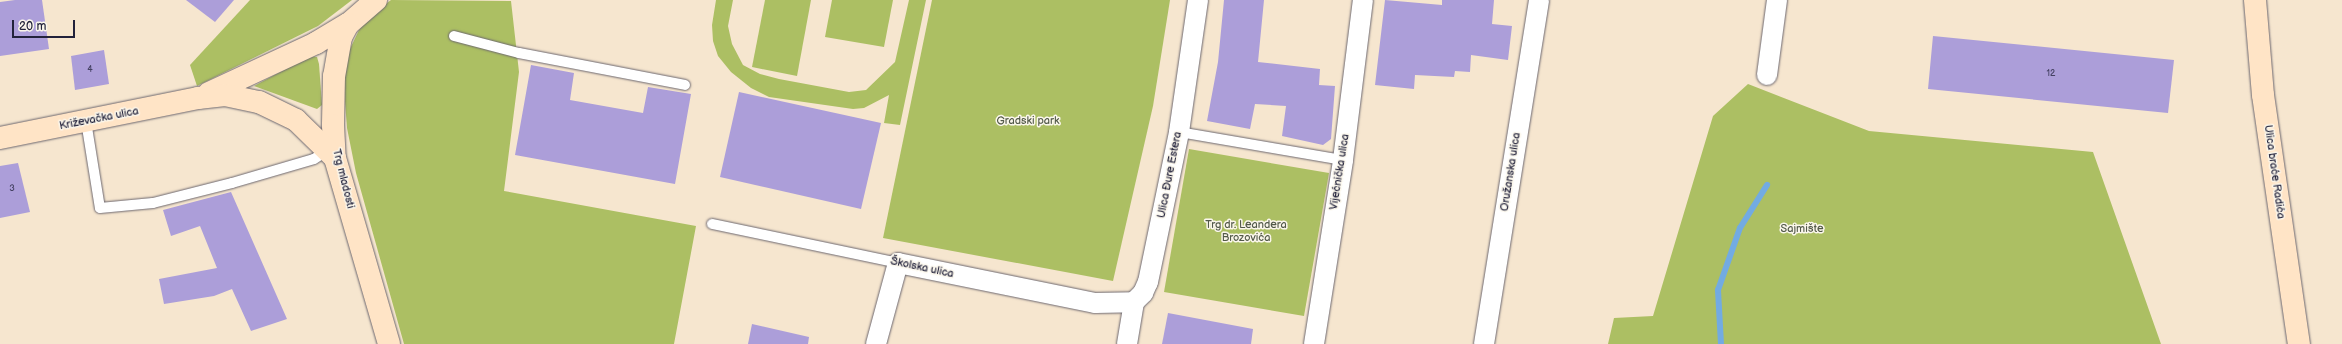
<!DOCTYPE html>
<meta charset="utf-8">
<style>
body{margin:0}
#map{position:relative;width:2342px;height:344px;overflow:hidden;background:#f6e6cf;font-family:"Balsamiq Sans",sans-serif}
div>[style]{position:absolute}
.green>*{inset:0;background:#acbf63}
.stream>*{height:6px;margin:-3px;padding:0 3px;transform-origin:3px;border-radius:3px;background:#72abe2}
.building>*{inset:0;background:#ac9ed9}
.roads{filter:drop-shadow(0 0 1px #6c676f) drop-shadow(0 0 1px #6c676f)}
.service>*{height:10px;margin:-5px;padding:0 5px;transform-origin:5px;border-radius:5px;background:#fff}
.minor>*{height:20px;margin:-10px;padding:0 10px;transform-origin:10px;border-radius:10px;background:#fff}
.secondary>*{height:22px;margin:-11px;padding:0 11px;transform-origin:11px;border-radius:11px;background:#ffe4c6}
span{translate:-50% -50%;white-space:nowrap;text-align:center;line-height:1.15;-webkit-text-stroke:3px #fbf7ec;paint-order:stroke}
.number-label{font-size:9px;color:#444162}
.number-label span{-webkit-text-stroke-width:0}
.street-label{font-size:11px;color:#22223b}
.park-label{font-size:11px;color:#525949}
.scale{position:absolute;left:12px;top:20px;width:63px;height:18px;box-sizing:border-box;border:2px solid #22223b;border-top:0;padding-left:5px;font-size:12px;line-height:14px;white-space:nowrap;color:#22223b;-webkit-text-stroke:3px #fbf7ec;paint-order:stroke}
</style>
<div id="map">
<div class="green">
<i style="clip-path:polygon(250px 0,352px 0,318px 26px,197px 86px,190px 65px)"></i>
<i style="clip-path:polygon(391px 0,511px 1px,519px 72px,504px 191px,696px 226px,674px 344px,404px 344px,356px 173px,347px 128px,343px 75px,349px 51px,359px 30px,371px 15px)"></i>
<i style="clip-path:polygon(716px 0,733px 0,728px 26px,732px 44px,743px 65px,760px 74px,779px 79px,849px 92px,866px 90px,895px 62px,909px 0,926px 0,900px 125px,884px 123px,889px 95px,864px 108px,853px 109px,769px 97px,751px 88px,731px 72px,718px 56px,713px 41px,712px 25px)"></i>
<i style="clip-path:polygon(765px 0,811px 0,797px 76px,752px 67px)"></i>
<i style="clip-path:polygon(832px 0,893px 0,884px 47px,825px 37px)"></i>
<i style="clip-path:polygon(932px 0,1170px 0,1153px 106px,1113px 281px,883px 238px)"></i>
<i style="clip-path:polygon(310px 56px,317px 57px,319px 64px,322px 105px,317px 109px,254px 86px)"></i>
<i style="clip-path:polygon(1748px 84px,1869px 131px,2093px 152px,2161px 344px,1608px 344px,1614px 318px,1653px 316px,1713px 116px)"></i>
<i style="clip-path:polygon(1189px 149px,1329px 173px,1304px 316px,1164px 292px)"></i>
</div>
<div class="stream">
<i style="left:1721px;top:344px;width:54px;rotate:-93.2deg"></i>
<i style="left:1718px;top:290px;width:66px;rotate:-70.5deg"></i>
<i style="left:1740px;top:228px;width:51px;rotate:-57.9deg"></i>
</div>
<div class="building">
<i style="clip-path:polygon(15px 0,42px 0,49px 49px,0 56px,0 2px)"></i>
<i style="clip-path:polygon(186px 0,234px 0,215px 22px)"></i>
<i style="clip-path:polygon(1224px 0,1264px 0,1258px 62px,1320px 69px,1319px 85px,1335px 86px,1331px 139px,1323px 145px,1282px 136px,1286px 106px,1255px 104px,1250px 129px,1207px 121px,1218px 62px)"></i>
<i style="clip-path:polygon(1385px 0,1442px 5px,1442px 0,1494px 0,1492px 24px,1512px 26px,1508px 60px,1471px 55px,1470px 72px,1455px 71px,1454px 77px,1415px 75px,1414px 89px,1375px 85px)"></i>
<i style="clip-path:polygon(1933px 36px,2174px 60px,2168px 113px,1928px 89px)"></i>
<i style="clip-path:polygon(104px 50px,109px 84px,75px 90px,71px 56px)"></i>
<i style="clip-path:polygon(531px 65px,574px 73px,570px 100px,643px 113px,648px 87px,691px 94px,675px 184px,515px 155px)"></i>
<i style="clip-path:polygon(739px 92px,881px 123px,861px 209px,720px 177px)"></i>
<i style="clip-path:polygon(18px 163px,30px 212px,0 218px,0 166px)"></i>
<i style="clip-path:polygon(231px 192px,287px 319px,251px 331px,232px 289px,214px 296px,164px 304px,159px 279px,217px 268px,200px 226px,171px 236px,163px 210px)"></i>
<i style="clip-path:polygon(1168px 313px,1253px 329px,1251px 344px,1162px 344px)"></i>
<i style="clip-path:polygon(752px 324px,809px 337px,808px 344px,748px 344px)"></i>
</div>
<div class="roads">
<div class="service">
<i style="left:454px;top:36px;width:67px;rotate:14.7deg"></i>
<i style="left:519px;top:53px;width:169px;rotate:10.9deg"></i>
<i style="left:86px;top:121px;width:88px;rotate:80.9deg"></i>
<i style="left:100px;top:208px;width:53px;rotate:-5.4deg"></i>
<i style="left:153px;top:203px;width:81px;rotate:-14.2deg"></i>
<i style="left:232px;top:183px;width:85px;rotate:-16.3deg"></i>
<i style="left:314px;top:159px;width:17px;rotate:-33deg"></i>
<i style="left:1179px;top:132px;width:166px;rotate:9.7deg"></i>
<i style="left:712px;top:224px;width:190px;rotate:11.8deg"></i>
</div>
<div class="minor">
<i style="left:1767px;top:75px;width:76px;rotate:-82.4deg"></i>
<i style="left:876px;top:344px;width:84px;rotate:-74.8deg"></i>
<i style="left:898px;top:263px;width:201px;rotate:11.5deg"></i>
<i style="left:1095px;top:303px;width:39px;rotate:-1deg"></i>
<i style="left:1127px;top:344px;width:43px;rotate:-80.5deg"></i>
<i style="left:1134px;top:302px;width:13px;rotate:-45deg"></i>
<i style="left:1143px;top:293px;width:12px;rotate:-66deg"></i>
<i style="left:1148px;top:282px;width:153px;rotate:-78.3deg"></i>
<i style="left:1179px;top:132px;width:133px;rotate:-81.8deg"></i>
<i style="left:1314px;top:344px;width:186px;rotate:-81deg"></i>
<i style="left:1343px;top:160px;width:161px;rotate:-82.9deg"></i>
<i style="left:1484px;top:344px;width:348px;rotate:-80.9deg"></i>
</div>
<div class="secondary">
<i style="left:376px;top:0;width:37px;rotate:139deg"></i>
<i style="left:348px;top:24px;width:15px;rotate:118deg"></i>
<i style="left:341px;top:37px;width:40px;rotate:100deg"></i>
<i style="left:334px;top:76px;width:49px;rotate:91.2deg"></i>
<i style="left:333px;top:125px;width:33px;rotate:87deg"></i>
<i style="left:335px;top:158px;width:194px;rotate:73.8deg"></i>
<i style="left:2255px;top:0;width:95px;rotate:85.2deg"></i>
<i style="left:2263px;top:95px;width:252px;rotate:81.8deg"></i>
<i style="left:209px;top:93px;width:118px;rotate:-25deg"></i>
<i style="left:316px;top:43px;width:37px;rotate:-31deg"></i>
<i style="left:0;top:138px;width:202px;rotate:-11.4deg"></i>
<i style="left:198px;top:98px;width:27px;rotate:-6deg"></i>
<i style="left:225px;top:95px;width:35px;rotate:12deg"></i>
<i style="left:259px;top:102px;width:41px;rotate:25.9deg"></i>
<i style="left:296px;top:120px;width:54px;rotate:44.3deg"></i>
</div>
</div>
<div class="number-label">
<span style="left:90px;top:70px">4</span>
<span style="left:2051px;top:74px">12</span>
<span style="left:12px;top:189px">3</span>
</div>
<div class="street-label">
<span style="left:99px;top:119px;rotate:-11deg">Križevačka ulica</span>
<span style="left:1340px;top:172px;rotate:-81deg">Vijećnička ulica</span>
<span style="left:1511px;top:172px;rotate:-81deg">Oružanska ulica</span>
<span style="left:2274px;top:172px;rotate:82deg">Ulica braće Radića</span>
<span style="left:1170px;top:175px;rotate:-79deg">Ulica Đure Estera</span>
<span style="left:343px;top:179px;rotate:76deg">Trg mladosti</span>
<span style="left:922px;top:268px;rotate:12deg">Školska ulica</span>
</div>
<div class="park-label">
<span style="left:1028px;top:121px">Gradski park</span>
<span style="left:1246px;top:232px">Trg dr. Leandera<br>Brozovića</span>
<span style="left:1802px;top:229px">Sajmište</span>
</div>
<div class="scale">20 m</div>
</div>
